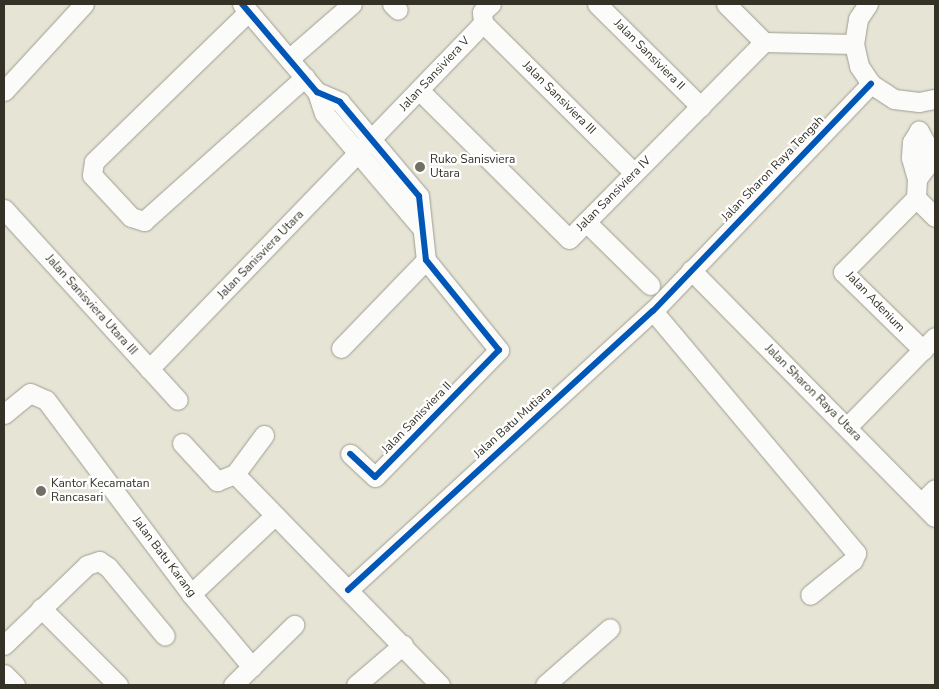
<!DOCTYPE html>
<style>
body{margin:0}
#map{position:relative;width:939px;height:689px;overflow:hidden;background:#e6e4d5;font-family:"Nunito Sans",sans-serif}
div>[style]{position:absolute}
.roads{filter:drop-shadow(0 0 1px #9f9d91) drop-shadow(0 0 1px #9f9d91)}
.minor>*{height:19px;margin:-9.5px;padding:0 9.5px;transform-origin:9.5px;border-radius:9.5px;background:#fbfbf9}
.cycleway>*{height:6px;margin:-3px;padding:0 3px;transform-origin:3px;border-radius:3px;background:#0057b8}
.dots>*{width:14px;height:14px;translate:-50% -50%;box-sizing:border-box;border:2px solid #fff;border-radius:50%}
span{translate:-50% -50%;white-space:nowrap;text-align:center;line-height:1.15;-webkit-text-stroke:4.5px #fff;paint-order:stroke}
.street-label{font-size:12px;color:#343227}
.poi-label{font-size:12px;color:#343227}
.left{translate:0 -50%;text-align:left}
.frame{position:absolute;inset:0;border:5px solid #343227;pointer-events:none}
</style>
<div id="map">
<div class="roads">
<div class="minor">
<i style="left:242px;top:4px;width:116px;rotate:49.6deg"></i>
<i style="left:317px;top:92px;width:25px;rotate:23deg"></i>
<i style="left:340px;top:102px;width:123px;rotate:50deg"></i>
<i style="left:419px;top:196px;width:64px;rotate:83.8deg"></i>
<i style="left:426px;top:260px;width:116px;rotate:51deg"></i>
<i style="left:499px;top:350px;width:177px;rotate:134.3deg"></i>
<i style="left:375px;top:477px;width:34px;rotate:-137deg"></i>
<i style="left:392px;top:4px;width:8px;rotate:45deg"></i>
<i style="left:597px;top:4px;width:146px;rotate:44.7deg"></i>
<i style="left:726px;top:4px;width:54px;rotate:45deg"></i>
<i style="left:764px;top:42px;width:90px;rotate:1.3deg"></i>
<i style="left:868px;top:4px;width:18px;rotate:124deg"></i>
<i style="left:858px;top:19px;width:25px;rotate:99deg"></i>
<i style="left:854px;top:44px;width:23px;rotate:77deg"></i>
<i style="left:859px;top:66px;width:22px;rotate:56deg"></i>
<i style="left:871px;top:84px;width:27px;rotate:33deg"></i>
<i style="left:894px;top:99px;width:25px;rotate:7deg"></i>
<i style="left:919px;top:102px;width:16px;rotate:-11deg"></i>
<i style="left:248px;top:12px;width:215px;rotate:135.8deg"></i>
<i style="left:94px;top:162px;width:13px;rotate:99deg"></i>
<i style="left:92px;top:175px;width:57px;rotate:47.1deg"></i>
<i style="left:131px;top:217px;width:14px;rotate:17deg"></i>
<i style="left:144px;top:221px;width:216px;rotate:-41.8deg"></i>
<i style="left:483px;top:23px;width:213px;rotate:44.8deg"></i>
<i style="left:290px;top:58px;width:82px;rotate:-41.1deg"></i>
<i style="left:419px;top:90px;width:211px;rotate:44.8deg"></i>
<i style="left:569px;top:239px;width:277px;rotate:-45.3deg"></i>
<i style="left:4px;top:91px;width:118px;rotate:-47.4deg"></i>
<i style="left:317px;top:92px;width:22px;rotate:72deg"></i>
<i style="left:324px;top:113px;width:151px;rotate:49.6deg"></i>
<i style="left:917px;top:179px;width:14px;rotate:-54deg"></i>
<i style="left:925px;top:168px;width:26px;rotate:-90deg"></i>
<i style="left:925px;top:142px;width:13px;rotate:-119deg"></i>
<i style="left:919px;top:131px;width:13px;rotate:122deg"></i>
<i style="left:912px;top:142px;width:16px;rotate:94deg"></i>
<i style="left:911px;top:158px;width:22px;rotate:74deg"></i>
<i style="left:917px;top:179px;width:19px;rotate:93deg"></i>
<i style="left:916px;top:198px;width:104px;rotate:134.6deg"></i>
<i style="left:843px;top:272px;width:112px;rotate:44.3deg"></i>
<i style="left:916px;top:198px;width:27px;rotate:45deg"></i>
<i style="left:4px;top:209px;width:258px;rotate:47.7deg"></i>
<i style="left:586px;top:222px;width:90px;rotate:44.5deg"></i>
<i style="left:691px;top:270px;width:347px;rotate:45.4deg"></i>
<i style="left:653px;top:311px;width:316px;rotate:50deg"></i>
<i style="left:856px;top:553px;width:8px;rotate:113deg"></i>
<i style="left:853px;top:560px;width:55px;rotate:140.9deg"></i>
<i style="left:341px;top:348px;width:122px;rotate:-46deg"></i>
<i style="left:149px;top:369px;width:481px;rotate:-46deg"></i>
<i style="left:483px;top:23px;width:11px;rotate:-95deg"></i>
<i style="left:482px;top:12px;width:12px;rotate:-42deg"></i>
<i style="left:4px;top:414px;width:33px;rotate:-39deg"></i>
<i style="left:30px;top:393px;width:17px;rotate:24deg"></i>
<i style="left:46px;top:400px;width:242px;rotate:53.2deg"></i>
<i style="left:191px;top:594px;width:95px;rotate:50.1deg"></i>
<i style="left:847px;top:427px;width:126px;rotate:-45.6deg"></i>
<i style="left:264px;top:435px;width:49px;rotate:126.6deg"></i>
<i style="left:235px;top:474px;width:294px;rotate:45.8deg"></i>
<i style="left:182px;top:443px;width:52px;rotate:47.4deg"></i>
<i style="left:217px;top:481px;width:19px;rotate:-21deg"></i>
<i style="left:922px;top:502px;width:18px;rotate:-45deg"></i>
<i style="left:348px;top:590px;width:413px;rotate:-42.5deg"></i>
<i style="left:653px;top:311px;width:315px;rotate:-46.2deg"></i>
<i style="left:191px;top:594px;width:114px;rotate:-43.2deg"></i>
<i style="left:41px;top:608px;width:109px;rotate:45deg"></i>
<i style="left:4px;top:645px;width:115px;rotate:-43.9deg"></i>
<i style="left:87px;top:565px;width:13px;rotate:-18deg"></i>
<i style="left:99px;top:561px;width:11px;rotate:34deg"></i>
<i style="left:108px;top:567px;width:89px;rotate:50.4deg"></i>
<i style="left:4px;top:674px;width:16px;rotate:45deg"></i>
<i style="left:233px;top:685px;width:86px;rotate:-44.5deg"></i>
<i style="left:356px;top:685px;width:62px;rotate:-40.4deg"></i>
<i style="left:545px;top:685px;width:86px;rotate:-41.2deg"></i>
</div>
</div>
<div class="cycleway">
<i style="left:242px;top:4px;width:116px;rotate:49.6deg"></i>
<i style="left:317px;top:92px;width:25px;rotate:23deg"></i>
<i style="left:340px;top:102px;width:123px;rotate:50deg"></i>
<i style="left:419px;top:196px;width:64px;rotate:83.8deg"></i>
<i style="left:426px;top:260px;width:116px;rotate:51deg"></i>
<i style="left:499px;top:350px;width:177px;rotate:134.3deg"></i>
<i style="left:375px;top:477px;width:34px;rotate:-137deg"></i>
<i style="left:348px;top:590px;width:413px;rotate:-42.5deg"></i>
<i style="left:653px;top:311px;width:315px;rotate:-46.2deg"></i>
</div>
<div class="dots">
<i style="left:420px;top:167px;background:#727064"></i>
<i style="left:41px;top:491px;background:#727064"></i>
</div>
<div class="street-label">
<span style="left:649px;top:55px;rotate:45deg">Jalan Sansiviera II</span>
<span style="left:435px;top:74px;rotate:-47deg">Jalan Sansiviera V</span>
<span style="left:559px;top:98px;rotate:45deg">Jalan Sansiviera III</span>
<span style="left:773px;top:169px;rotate:-46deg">Jalan Sharon Raya Tengah</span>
<span style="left:614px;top:194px;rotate:-45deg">Jalan Sansiviera IV</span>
<span style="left:261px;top:255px;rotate:-46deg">Jalan Sanisviera Utara</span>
<span style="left:875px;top:302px;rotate:46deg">Jalan Adenium</span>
<span style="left:91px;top:305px;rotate:48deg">Jalan Sanisviera Utara III</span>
<span style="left:813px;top:393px;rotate:45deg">Jalan Sharon Raya Utara</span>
<span style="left:417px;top:418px;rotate:-46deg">Jalan Sanisviera II</span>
<span style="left:513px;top:423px;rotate:-42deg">Jalan Batu Mutiara</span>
<span style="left:164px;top:557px;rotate:53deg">Jalan Batu Karang</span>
</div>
<div class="poi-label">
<span class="left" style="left:430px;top:167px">Ruko Sanisviera<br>Utara</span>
<span class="left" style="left:51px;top:491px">Kantor Kecamatan<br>Rancasari</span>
</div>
<div class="frame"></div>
</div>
